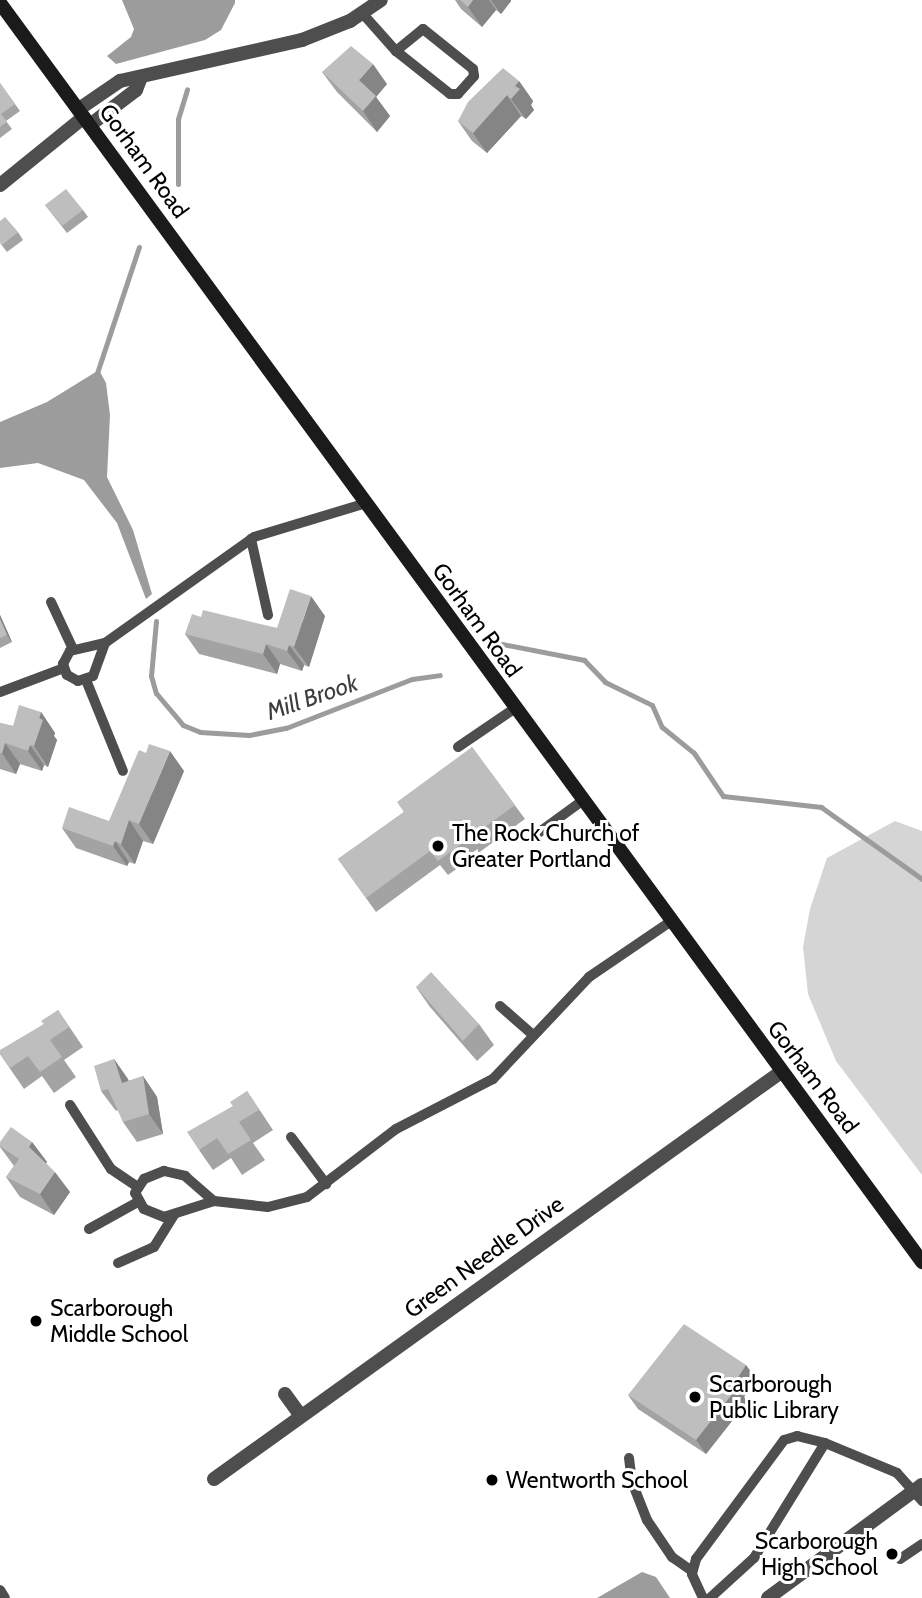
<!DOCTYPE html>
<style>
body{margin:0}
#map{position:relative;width:922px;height:1598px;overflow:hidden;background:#fff;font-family:Cabin,sans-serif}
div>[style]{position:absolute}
.green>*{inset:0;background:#d5d5d5}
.water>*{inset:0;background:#9c9c9c}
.stream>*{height:5px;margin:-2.5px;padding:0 2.5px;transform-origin:2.5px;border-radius:2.5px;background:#9c9c9c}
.service>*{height:10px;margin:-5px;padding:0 5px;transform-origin:5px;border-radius:5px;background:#4e4e4e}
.minor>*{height:14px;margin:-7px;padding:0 7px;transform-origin:7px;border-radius:7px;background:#4e4e4e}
.secondary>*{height:14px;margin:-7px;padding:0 7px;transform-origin:7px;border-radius:7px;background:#1b1b1b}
.wall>*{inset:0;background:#a3a3a3}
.shaded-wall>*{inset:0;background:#858585}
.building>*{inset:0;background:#bebebe}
.dots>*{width:19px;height:19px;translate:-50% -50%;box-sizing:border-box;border:4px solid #fff;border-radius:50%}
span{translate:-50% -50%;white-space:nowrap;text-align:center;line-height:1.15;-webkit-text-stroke:6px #fff;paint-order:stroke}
.street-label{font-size:23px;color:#000}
.poi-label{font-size:23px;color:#000}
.left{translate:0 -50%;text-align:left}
.right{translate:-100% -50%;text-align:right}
.water-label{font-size:24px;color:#3d3d3d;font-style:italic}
</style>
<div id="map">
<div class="green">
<i style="clip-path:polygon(895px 821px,922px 831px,922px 1175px,836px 1061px,808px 994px,803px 947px,810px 909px,827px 858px)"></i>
</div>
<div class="water">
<i style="clip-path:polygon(122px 0,235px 0,235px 3px,221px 30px,205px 40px,116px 64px,107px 56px,131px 37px,134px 29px)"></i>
<i style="clip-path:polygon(99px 370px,106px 383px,110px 415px,107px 477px,133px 530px,152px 594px,146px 599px,117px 523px,84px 480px,38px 463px,0 468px,0 422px,47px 402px)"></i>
<i style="clip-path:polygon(642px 1572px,656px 1577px,670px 1598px,597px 1598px)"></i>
</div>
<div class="stream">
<i style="left:178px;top:184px;width:65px;rotate:-90deg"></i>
<i style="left:178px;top:119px;width:31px;rotate:-73deg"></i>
<i style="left:96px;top:376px;width:136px;rotate:-71.6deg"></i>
<i style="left:156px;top:621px;width:55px;rotate:95.2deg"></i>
<i style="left:151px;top:676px;width:18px;rotate:74deg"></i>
<i style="left:156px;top:693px;width:42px;rotate:49.8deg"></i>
<i style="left:183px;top:725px;width:18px;rotate:22deg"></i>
<i style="left:200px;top:732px;width:49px;rotate:3.5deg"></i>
<i style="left:249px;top:735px;width:38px;rotate:-11deg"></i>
<i style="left:286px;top:728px;width:135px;rotate:-21.3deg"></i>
<i style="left:412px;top:679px;width:28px;rotate:-8deg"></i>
<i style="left:502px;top:644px;width:84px;rotate:11deg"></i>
<i style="left:584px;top:660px;width:30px;rotate:46deg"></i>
<i style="left:605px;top:682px;width:52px;rotate:26.1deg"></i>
<i style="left:652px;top:705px;width:24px;rotate:66deg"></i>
<i style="left:662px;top:727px;width:41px;rotate:39.1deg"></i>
<i style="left:694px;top:753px;width:52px;rotate:56deg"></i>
<i style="left:723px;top:796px;width:99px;rotate:6.4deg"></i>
<i style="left:821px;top:807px;width:124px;rotate:35.5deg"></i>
</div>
<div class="service">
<i style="left:363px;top:14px;width:50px;rotate:48.3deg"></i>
<i style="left:396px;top:51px;width:69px;rotate:38.5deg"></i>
<i style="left:450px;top:94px;width:8px"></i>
<i style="left:458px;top:94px;width:24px;rotate:-48deg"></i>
<i style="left:474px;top:76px;width:7px;rotate:-98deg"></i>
<i style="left:473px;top:69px;width:64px;rotate:-141.3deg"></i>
<i style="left:423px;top:29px;width:35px;rotate:141deg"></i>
<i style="left:251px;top:539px;width:78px;rotate:77.4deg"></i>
<i style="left:51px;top:602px;width:52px;rotate:64.9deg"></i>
<i style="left:105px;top:643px;width:183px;rotate:-35.4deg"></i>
<i style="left:254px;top:537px;width:114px;rotate:-16.8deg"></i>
<i style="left:105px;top:643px;width:35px;rotate:110deg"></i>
<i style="left:93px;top:676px;width:16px;rotate:162deg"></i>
<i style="left:78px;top:681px;width:13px;rotate:-151deg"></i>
<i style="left:67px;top:675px;width:12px;rotate:-110deg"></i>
<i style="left:63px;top:664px;width:15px;rotate:-62deg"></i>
<i style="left:70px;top:651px;width:36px;rotate:-13deg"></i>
<i style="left:86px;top:680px;width:98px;rotate:67.9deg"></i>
<i style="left:0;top:692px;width:68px;rotate:-20.6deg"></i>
<i style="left:458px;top:747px;width:68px;rotate:-34.2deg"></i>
<i style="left:534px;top:836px;width:59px;rotate:-36.1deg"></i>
<i style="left:500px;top:1006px;width:44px;rotate:41.3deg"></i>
<i style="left:70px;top:1105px;width:76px;rotate:57.4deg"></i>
<i style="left:111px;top:1169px;width:32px;rotate:34deg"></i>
<i style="left:291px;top:1137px;width:59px;rotate:53.3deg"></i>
<i style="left:214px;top:1201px;width:52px;rotate:162.3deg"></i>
<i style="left:164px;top:1217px;width:22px;rotate:-158deg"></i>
<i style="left:144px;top:1209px;width:18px;rotate:-119deg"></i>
<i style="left:135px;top:1193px;width:17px;rotate:-57deg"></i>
<i style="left:144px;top:1179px;width:22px;rotate:-22deg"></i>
<i style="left:164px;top:1171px;width:22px;rotate:13deg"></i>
<i style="left:185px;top:1176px;width:38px;rotate:41deg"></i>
<i style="left:214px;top:1201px;width:54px;rotate:6.3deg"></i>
<i style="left:268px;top:1207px;width:40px;rotate:-14.4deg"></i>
<i style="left:307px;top:1197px;width:112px;rotate:-37.4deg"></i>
<i style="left:396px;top:1129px;width:109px;rotate:-27.3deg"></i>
<i style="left:493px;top:1079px;width:140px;rotate:-46.7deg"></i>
<i style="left:589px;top:977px;width:98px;rotate:-34.2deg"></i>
<i style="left:89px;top:1229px;width:56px;rotate:-28.9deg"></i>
<i style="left:118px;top:1263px;width:39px;rotate:-24deg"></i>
<i style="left:154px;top:1247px;width:39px;rotate:-58deg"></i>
<i style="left:629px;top:1458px;width:24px;rotate:83deg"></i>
<i style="left:632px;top:1482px;width:41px;rotate:68.5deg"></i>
<i style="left:647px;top:1520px;width:45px;rotate:56deg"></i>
<i style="left:672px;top:1557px;width:24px;rotate:35deg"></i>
<i style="left:900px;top:1559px;width:27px;rotate:-34deg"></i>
<i style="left:0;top:1590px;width:9px;rotate:58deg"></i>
<i style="left:703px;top:1598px;width:26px;rotate:-115deg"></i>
<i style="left:692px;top:1574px;width:16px;rotate:-75deg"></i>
<i style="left:696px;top:1559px;width:148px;rotate:-53.5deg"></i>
<i style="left:784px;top:1440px;width:14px;rotate:-17deg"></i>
<i style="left:797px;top:1436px;width:29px;rotate:14deg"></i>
<i style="left:825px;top:1443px;width:78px;rotate:22.6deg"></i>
<i style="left:897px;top:1473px;width:38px;rotate:48deg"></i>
<i style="left:710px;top:1598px;width:59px;rotate:-42.3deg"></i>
<i style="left:754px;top:1558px;width:135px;rotate:-58.3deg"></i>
</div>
<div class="minor">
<i style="left:79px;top:109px;width:50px;rotate:-34.3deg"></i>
<i style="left:120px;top:81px;width:187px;rotate:-12.7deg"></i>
<i style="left:302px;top:40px;width:52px;rotate:-21.6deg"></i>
<i style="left:350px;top:21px;width:37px;rotate:-34deg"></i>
<i style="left:90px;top:125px;width:58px;rotate:-37.3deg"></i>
<i style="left:136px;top:90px;width:14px;rotate:-69deg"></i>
<i style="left:0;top:185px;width:108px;rotate:-39deg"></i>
<i style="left:285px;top:1394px;width:27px;rotate:54deg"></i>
<i style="left:214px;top:1479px;width:698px;rotate:-35.67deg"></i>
<i style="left:768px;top:1598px;width:191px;rotate:-36.3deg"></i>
</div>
<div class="secondary">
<i style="left:0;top:3px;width:1561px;rotate:53.78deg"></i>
</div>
<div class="wall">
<i style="clip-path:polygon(455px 0,511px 0,511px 1px,501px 14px,496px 10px,482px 27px,461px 9px)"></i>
<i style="clip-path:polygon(322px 72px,387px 84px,376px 97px,390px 116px,377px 132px,337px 92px)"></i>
<i style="clip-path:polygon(519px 81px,533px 101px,531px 105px,534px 110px,526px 119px,521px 116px,487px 153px,472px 141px,458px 121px)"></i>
<i style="clip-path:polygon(0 83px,20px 111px,6px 121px,12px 129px,0 138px)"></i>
<i style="clip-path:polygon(45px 205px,83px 210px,88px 217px,67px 233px)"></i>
<i style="clip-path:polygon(18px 232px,23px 240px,7px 252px,0 243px)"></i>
<i style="clip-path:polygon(0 615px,12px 642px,0 648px)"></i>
<i style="clip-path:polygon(325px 616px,309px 667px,304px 665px,302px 671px,280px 664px,277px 674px,199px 654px,185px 634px,201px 617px,277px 628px)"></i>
<i style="clip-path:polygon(41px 712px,55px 733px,54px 736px,57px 740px,48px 767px,44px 765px,42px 771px,20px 764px,16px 774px,0 769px,0 723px,13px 726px)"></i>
<i style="clip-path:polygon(472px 747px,525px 819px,448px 875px,440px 865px,376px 912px,338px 859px,404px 812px)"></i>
<i style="clip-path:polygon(184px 771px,153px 844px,143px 841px,135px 864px,129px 862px,127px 866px,76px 848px,62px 828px,109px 821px)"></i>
<i style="clip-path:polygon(416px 987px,479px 1024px,494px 1045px,477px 1061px,430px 1007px)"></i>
<i style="clip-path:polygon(58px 1010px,83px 1047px,64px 1060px,76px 1077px,54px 1093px,42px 1076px,24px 1089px,0 1054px,44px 1024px)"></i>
<i style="clip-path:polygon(114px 1059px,129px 1081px,143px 1076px,157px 1097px,163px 1134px,137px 1142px,123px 1122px,118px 1110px,116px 1111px,101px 1091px)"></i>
<i style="clip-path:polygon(247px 1091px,273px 1130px,253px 1143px,265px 1160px,242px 1175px,231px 1158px,213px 1170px,199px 1150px)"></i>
<i style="clip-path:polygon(0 1142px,32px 1142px,47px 1162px,46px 1163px,70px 1192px,54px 1215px,20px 1197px,6px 1177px,14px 1166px,0 1147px)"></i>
<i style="clip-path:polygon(746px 1365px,756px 1379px,744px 1397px,747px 1402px,706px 1454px,638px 1409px,628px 1395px)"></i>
</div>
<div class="shaded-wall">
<i style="clip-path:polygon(473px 0,489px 0,496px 10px,482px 27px,468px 7px)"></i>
<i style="clip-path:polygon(491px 0,511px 0,511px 1px,501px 14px)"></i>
<i style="clip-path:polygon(373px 64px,387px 84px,376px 97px,390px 116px,377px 132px,363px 111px,359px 80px)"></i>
<i style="clip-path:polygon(519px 81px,533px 101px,531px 105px,534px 110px,526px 119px,511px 99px,515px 86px)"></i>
<i style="clip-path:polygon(507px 95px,521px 116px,487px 153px,473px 133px)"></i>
<i style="clip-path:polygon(311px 596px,325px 616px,309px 667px,294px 647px)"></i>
<i style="clip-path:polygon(0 615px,12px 642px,7px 635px,0 619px)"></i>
<i style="clip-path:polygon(266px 644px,280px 664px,277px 674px,263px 654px)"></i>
<i style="clip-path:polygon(289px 645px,304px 665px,302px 671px,287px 651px)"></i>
<i style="clip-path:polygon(41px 712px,55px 733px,54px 736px,57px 740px,48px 767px,34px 746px)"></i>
<i style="clip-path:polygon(5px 743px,20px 764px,16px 774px,2px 753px)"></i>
<i style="clip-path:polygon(30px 745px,44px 765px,42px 771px,28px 751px)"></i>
<i style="clip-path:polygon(170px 751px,184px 771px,153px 844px,139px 824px)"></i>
<i style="clip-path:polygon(129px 820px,143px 841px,135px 864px,121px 844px)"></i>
<i style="clip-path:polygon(115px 841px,129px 862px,127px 866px,113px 846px)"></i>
<i style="clip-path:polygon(114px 1059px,128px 1079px,136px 1103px,122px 1083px)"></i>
<i style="clip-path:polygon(143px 1076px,157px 1097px,163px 1134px,149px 1114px)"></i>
<i style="clip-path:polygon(32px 1142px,47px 1162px,43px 1167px,29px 1147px)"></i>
<i style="clip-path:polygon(55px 1172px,70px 1192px,54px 1215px,40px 1194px)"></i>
<i style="clip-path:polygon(746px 1365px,756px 1379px,744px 1397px,747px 1402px,706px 1454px,696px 1440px)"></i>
</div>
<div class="building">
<i style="clip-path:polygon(460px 0,473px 0,468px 7px)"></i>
<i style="clip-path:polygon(351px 46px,373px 64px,359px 80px,376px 96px,363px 111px,322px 72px)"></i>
<i style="clip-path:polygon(503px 68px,519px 81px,515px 86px,520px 89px,511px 99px,507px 95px,473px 133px,458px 121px,468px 102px)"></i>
<i style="clip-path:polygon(0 83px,15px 104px,1px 114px,7px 122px,0 127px)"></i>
<i style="clip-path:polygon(66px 189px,83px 210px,62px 226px,45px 205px)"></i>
<i style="clip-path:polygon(5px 217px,18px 232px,2px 245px,0 242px,0 221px)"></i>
<i style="clip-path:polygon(290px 589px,311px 596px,294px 647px,289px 645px,287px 651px,266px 644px,263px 654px,185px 634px,192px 614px,201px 617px,203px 610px,277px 628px)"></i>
<i style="clip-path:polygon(0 619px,7px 635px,0 638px)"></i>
<i style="clip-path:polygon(19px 705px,41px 712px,39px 718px,43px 720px,34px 746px,30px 745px,28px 751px,5px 743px,2px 753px,0 753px,0 723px,13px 726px)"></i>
<i style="clip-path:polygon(149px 744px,170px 751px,139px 824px,129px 820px,121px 844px,115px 841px,113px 846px,62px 828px,69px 807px,109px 821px,139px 750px,146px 753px)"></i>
<i style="clip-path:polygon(472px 747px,515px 805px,438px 861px,430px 851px,366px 898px,338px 859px,404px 812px,397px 802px)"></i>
<i style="clip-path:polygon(431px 972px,479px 1024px,463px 1041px,416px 987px)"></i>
<i style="clip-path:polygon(58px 1010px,69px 1027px,50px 1040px,62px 1057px,40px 1072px,28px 1056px,10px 1068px,0 1054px,0 1050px,44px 1024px,41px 1021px)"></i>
<i style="clip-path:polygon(114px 1059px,122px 1083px,143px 1076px,149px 1114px,123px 1122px,108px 1089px,101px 1091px,94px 1066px)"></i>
<i style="clip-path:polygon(247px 1091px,259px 1110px,239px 1122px,251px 1140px,228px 1154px,217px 1138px,199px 1150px,187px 1132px,233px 1106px,230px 1102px)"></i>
<i style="clip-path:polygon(11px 1127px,32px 1142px,29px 1147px,55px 1172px,40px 1194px,6px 1177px,19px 1159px,0 1146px,0 1142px)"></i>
<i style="clip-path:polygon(684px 1324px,746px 1365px,733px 1385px,737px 1388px,696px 1440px,628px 1395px)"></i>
</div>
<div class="dots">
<i style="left:438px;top:846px;background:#000"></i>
<i style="left:36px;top:1321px;background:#000"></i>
<i style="left:695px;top:1397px;background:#000"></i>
<i style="left:492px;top:1480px;background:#000"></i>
<i style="left:892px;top:1554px;background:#000"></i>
</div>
<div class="street-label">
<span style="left:144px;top:161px;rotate:54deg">Gorham Road</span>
<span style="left:477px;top:620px;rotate:54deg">Gorham Road</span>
<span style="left:813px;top:1077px;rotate:53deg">Gorham Road</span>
<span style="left:484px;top:1257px;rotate:-36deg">Green Needle Drive</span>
</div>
<div class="poi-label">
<span class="left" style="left:452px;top:846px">The Rock Church of<br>Greater Portland</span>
<span class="left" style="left:50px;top:1321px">Scarborough<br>Middle School</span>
<span class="left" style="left:709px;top:1397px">Scarborough<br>Public Library</span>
<span class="left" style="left:506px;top:1480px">Wentworth School</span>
<span class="right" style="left:878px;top:1554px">Scarborough<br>High School</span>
</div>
<div class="water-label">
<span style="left:312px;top:697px;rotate:-19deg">Mill Brook</span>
</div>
</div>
